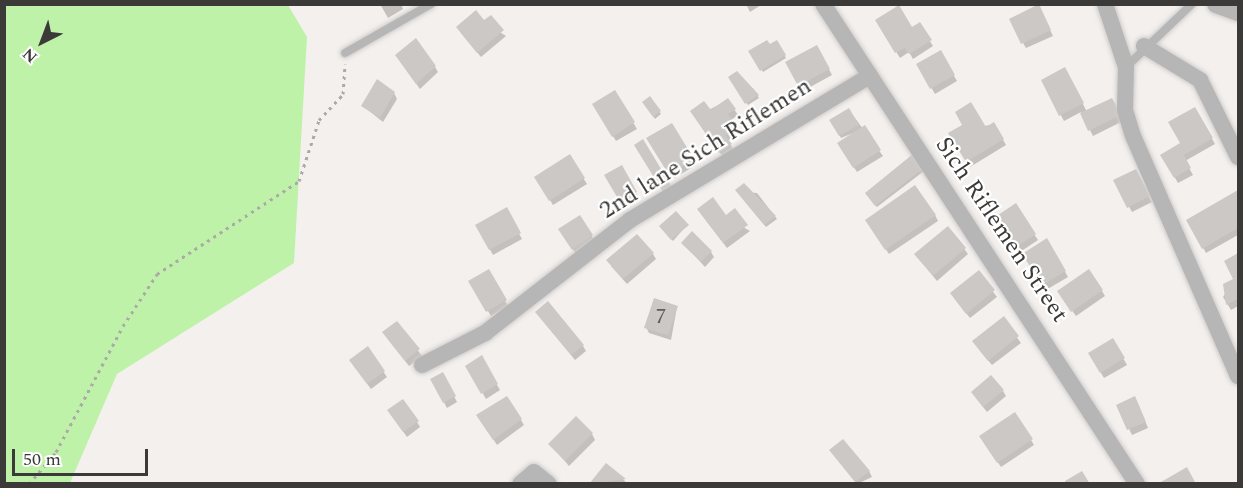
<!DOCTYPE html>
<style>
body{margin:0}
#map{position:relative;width:1243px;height:488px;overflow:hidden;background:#f4f0ee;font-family:Spectral,serif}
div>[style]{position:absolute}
.green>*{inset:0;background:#bff2a9}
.shadow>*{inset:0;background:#0003}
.building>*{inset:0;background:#cbc8c5}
.path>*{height:3px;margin-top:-1.5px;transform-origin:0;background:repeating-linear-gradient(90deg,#aca9a7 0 3px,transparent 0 7.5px)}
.roads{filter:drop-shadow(0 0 2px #cfccca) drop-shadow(0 0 2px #cfccca)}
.service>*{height:8px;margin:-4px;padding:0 4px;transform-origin:4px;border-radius:4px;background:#b6b6b7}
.minor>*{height:16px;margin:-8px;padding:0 8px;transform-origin:8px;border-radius:8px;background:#b6b6b7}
.tertiary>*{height:18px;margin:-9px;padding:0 9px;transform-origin:9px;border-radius:9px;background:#b6b6b7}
span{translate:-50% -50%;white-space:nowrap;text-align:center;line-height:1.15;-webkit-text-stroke:4.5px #fff;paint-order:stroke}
.number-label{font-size:21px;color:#605e5c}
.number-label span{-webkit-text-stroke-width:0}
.street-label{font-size:24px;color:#3c3a39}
.frame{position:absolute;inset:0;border:6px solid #3c3a39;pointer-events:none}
.north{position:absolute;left:12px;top:12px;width:60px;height:60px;-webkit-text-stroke:4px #fff;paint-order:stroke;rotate:222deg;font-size:16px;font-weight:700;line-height:24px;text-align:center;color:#3c3a39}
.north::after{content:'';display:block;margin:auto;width:21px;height:27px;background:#3c3a39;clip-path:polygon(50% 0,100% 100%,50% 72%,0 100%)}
.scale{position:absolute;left:12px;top:449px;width:136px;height:27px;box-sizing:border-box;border:3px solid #3c3a39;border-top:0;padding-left:8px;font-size:18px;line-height:21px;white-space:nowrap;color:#3c3a39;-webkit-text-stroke:4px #fff;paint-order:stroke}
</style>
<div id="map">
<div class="green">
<i style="clip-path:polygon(4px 5px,288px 5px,307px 37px,294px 263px,117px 374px,70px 483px,5px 483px)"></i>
</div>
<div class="shadow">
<i style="clip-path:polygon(380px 4px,401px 4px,403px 9px,388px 18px)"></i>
<i style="clip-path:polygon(746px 4px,761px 4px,761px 5px,750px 12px)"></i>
<i style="clip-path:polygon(1041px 12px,1053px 36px,1026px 48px,1023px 43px)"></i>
<i style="clip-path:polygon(877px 21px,911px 29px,919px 24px,933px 46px,913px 59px,909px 52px,900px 58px)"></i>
<i style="clip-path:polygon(484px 22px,506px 36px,481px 57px,461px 33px)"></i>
<i style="clip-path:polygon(777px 42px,786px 58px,763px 72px,750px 51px)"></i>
<i style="clip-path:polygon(817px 47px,832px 75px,803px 91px,788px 63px)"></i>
<i style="clip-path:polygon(940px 52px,957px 81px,935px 94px,918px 65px)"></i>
<i style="clip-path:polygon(400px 61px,435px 67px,438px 72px,420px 89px)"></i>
<i style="clip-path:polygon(1065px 69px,1087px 112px,1112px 100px,1123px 121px,1093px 136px,1081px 112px,1064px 121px,1043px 81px)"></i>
<i style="clip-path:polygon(730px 78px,748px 91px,753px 88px,759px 98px,748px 105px)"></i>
<i style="clip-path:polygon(615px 92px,637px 129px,616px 141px,594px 105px)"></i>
<i style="clip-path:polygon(394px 93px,397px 99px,383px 122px,363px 106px)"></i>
<i style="clip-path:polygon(650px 98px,661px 114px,655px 119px,644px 102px)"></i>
<i style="clip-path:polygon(728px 100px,738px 115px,731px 120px,739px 133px,728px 141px,734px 150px,723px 157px,695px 117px)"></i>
<i style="clip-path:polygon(1195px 109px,1215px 144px,1185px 161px,1193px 175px,1178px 183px,1162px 155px,1182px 144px)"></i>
<i style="clip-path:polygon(849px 110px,883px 156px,857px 172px,842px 149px,856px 132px,841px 138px,831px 120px)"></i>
<i style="clip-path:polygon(994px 124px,1006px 145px,970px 167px,950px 134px)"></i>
<i style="clip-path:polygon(671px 125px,696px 165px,673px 179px,648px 139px)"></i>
<i style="clip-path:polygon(569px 156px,587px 184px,553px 205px,536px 177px)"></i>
<i style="clip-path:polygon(913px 156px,924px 171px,877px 207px,868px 196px)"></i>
<i style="clip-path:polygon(621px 167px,639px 198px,624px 206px,606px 175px)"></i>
<i style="clip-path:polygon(1135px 171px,1152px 202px,1132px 212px,1115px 181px)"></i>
<i style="clip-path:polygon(739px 192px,757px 193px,777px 219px,766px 227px)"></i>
<i style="clip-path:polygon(1238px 192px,1238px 235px,1206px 253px,1188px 221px)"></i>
<i style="clip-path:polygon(1015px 206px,1038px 240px,1020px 252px,1000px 223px)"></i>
<i style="clip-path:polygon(506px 210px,522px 239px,493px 255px,477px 226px)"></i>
<i style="clip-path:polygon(702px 215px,725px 217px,750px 231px,727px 248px)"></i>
<i style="clip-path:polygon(935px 215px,938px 221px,889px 254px,870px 226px)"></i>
<i style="clip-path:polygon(579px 217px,595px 241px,576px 254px,563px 235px)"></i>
<i style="clip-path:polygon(687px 225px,673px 241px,662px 228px)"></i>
<i style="clip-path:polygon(948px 228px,968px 254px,937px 281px,920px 260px)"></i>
<i style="clip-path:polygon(1047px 240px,1068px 277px,1046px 290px,1024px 254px)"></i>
<i style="clip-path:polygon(683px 243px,711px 252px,714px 257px,705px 267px)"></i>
<i style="clip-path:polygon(653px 254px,656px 259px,627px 284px,611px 266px)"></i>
<i style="clip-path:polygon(1238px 255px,1238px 306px,1231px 310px,1223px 297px,1235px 279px,1226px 262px)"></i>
<i style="clip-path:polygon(488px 271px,508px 306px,491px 316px,470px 281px)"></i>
<i style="clip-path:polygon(978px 272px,997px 297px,970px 318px,955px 299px)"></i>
<i style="clip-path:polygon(1102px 291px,1105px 296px,1076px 316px,1062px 297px)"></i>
<i style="clip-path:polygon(677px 307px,671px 340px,649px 333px,646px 327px)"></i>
<i style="clip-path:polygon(540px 317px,583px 346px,586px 351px,575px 360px)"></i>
<i style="clip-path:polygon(1003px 319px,1021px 343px,992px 365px,977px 347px)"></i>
<i style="clip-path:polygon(397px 323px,422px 356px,409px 366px,387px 338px)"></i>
<i style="clip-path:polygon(1113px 340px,1127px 365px,1104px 378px,1090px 354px)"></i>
<i style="clip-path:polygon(367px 348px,387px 377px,371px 389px,354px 366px)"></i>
<i style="clip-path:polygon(481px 358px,500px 390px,486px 399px,467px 366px)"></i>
<i style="clip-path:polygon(443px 374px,457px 402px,447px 408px,432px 380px)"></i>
<i style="clip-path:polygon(1003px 391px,1006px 396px,987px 412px,976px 398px)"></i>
<i style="clip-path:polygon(1138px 404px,1148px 428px,1132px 435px,1118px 406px)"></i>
<i style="clip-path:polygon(392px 416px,417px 422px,420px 427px,407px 437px)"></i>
<i style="clip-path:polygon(478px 416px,521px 420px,524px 425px,497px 445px)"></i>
<i style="clip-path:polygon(592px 434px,595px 440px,569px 466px,550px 444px)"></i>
<i style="clip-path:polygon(1031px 440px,1034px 445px,1001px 467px,984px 442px)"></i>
<i style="clip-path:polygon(831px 451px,869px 471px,872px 477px,857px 484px)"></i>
<i style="clip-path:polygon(606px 465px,624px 480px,627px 484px,591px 484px)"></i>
</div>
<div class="building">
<i style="clip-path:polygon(1039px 4px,1051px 30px,1021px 44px,1009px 19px)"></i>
<i style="clip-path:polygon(899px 5px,912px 27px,920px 22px,932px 40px,909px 54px,905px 48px,895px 53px,875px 20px)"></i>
<i style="clip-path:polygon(476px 10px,484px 20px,491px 15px,504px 30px,477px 53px,456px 27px)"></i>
<i style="clip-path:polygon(416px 38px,436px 66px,416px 84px,395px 55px)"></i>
<i style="clip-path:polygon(767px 40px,770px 44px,777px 40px,786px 55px,760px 71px,748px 51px)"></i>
<i style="clip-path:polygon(817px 45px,830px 69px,798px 86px,785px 62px)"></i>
<i style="clip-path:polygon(941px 50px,955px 75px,930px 89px,916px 64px)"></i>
<i style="clip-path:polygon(1065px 67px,1084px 103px,1059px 116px,1041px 80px)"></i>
<i style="clip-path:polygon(737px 71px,759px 95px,745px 104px,728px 77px)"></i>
<i style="clip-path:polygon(377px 79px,395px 92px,380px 118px,361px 106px)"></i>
<i style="clip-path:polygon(615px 90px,635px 122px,612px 137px,592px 104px)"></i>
<i style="clip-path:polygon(650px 96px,661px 111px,653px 117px,642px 102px)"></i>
<i style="clip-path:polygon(728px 98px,736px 109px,728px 114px,737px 127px,725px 135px,732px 144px,719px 153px,690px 111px,704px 101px,711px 110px)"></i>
<i style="clip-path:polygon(1112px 98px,1121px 115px,1088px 131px,1080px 113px)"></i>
<i style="clip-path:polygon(971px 102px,986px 127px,994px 122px,1004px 139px,966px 162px,948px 133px,962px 125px,955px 112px)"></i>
<i style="clip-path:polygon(1195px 107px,1213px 138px,1184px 155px,1191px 168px,1174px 178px,1160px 155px,1180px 143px,1168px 122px)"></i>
<i style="clip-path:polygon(849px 108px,859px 125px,839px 136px,829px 120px)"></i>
<i style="clip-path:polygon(672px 123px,694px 159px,669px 175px,646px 138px)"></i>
<i style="clip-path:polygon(865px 125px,881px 150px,853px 168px,837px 143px)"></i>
<i style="clip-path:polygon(643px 139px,672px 187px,663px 192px,634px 145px)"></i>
<i style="clip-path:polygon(570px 154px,585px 178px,549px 201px,534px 177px)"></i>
<i style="clip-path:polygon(913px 154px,924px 168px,875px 206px,865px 193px)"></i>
<i style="clip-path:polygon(622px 165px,637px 192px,620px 202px,604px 175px)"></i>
<i style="clip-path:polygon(1136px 169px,1150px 196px,1127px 208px,1113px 180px)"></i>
<i style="clip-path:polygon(744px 183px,776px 216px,764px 225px,735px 190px)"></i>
<i style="clip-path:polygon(915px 185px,936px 215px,885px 250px,865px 220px)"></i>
<i style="clip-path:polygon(1238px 190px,1238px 228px,1202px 249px,1186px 220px)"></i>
<i style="clip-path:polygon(713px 197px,726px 215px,735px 208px,748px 225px,723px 243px,697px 209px)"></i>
<i style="clip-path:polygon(1016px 203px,1036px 234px,1015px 248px,995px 217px)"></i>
<i style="clip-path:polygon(507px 207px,521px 233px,489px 250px,475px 225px)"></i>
<i style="clip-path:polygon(676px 211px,689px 225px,671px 240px,659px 226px)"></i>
<i style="clip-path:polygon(580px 215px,593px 235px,572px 250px,558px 229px)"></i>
<i style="clip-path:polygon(948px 226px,966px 248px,933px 276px,914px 254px)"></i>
<i style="clip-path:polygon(692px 231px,712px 251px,701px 262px,681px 243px)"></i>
<i style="clip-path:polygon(637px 234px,654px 253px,623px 279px,606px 260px)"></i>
<i style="clip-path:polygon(1047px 238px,1066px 271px,1042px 285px,1022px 254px)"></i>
<i style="clip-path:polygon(1238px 253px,1238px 299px,1226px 305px,1223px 284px,1233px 279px,1224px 261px)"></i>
<i style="clip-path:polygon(489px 269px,507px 300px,486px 312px,468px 281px)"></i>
<i style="clip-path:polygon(1089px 269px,1103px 290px,1071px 312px,1057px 291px)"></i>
<i style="clip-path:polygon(979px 270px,995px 290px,966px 314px,950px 293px)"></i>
<i style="clip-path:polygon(654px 298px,678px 306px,668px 335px,644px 328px)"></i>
<i style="clip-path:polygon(548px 301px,584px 345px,571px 355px,535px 312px)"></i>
<i style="clip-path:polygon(1004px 316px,1019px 336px,988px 361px,972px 341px)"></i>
<i style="clip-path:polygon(397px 321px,420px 349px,405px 361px,382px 332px)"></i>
<i style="clip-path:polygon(1113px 338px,1125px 358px,1100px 373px,1088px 353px)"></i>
<i style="clip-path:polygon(368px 346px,385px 371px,367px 384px,349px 360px)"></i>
<i style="clip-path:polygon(482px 355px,498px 384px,481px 394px,465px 366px)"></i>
<i style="clip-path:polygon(443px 372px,456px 396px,443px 403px,430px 379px)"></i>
<i style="clip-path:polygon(991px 375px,1004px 390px,983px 407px,971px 392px)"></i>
<i style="clip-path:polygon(507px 396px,522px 419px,493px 440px,476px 415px)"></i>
<i style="clip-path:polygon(1135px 396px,1146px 422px,1127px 430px,1116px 405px)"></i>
<i style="clip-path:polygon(403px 399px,419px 421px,403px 432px,387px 410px)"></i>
<i style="clip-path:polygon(1015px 412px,1033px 439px,997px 463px,979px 436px)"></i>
<i style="clip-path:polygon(576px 416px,593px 433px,565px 461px,548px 444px)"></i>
<i style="clip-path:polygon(843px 439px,870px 471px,855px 482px,829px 450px)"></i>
<i style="clip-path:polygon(606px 463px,626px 479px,589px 484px)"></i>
<i style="clip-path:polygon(1187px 467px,1196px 484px,1162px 484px,1161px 482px)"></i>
<i style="clip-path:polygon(1082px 471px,1090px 484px,1066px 484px,1065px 481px)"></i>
</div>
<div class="path">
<i style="left:29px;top:484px;width:42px;rotate:-49.8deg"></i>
<i style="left:56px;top:452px;width:143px;rotate:-62deg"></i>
<i style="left:123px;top:326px;width:62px;rotate:-56.8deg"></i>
<i style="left:157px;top:274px;width:170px;rotate:-33.2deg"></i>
<i style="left:299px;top:181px;width:64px;rotate:-71.8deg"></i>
<i style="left:319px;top:120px;width:35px;rotate:-47deg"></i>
<i style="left:343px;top:94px;width:30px;rotate:-86deg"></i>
</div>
<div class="roads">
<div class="service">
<i style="left:345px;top:53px;width:99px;rotate:-29.7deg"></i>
<i style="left:1126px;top:67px;width:91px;rotate:-43.7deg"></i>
</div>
<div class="minor">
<i style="left:823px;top:4px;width:574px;rotate:56.81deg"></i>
<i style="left:1105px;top:4px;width:66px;rotate:71.6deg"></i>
<i style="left:1126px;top:67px;width:43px;rotate:91.3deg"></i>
<i style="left:1125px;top:110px;width:27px;rotate:73deg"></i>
<i style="left:1133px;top:136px;width:262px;rotate:66.4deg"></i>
<i style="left:1144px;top:46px;width:66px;rotate:31.3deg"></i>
<i style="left:1200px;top:80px;width:86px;rotate:63.7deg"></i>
<i style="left:422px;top:365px;width:71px;rotate:-26.9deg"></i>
<i style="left:485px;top:333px;width:184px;rotate:-37.9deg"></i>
<i style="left:630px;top:220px;width:280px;rotate:-31deg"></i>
<i style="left:520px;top:484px;width:18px;rotate:-41deg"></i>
<i style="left:534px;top:472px;width:19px;rotate:39deg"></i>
</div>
<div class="tertiary">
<i style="left:1216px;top:4px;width:23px;rotate:20deg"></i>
</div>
</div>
<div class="number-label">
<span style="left:661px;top:317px">7</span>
</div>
<div class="street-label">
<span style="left:706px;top:149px;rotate:-32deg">2nd lane Sich Riflemen</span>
<span style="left:1001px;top:230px;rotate:56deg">Sich Riflemen Street</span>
</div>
<div class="frame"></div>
<div class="north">N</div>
<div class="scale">50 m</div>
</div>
